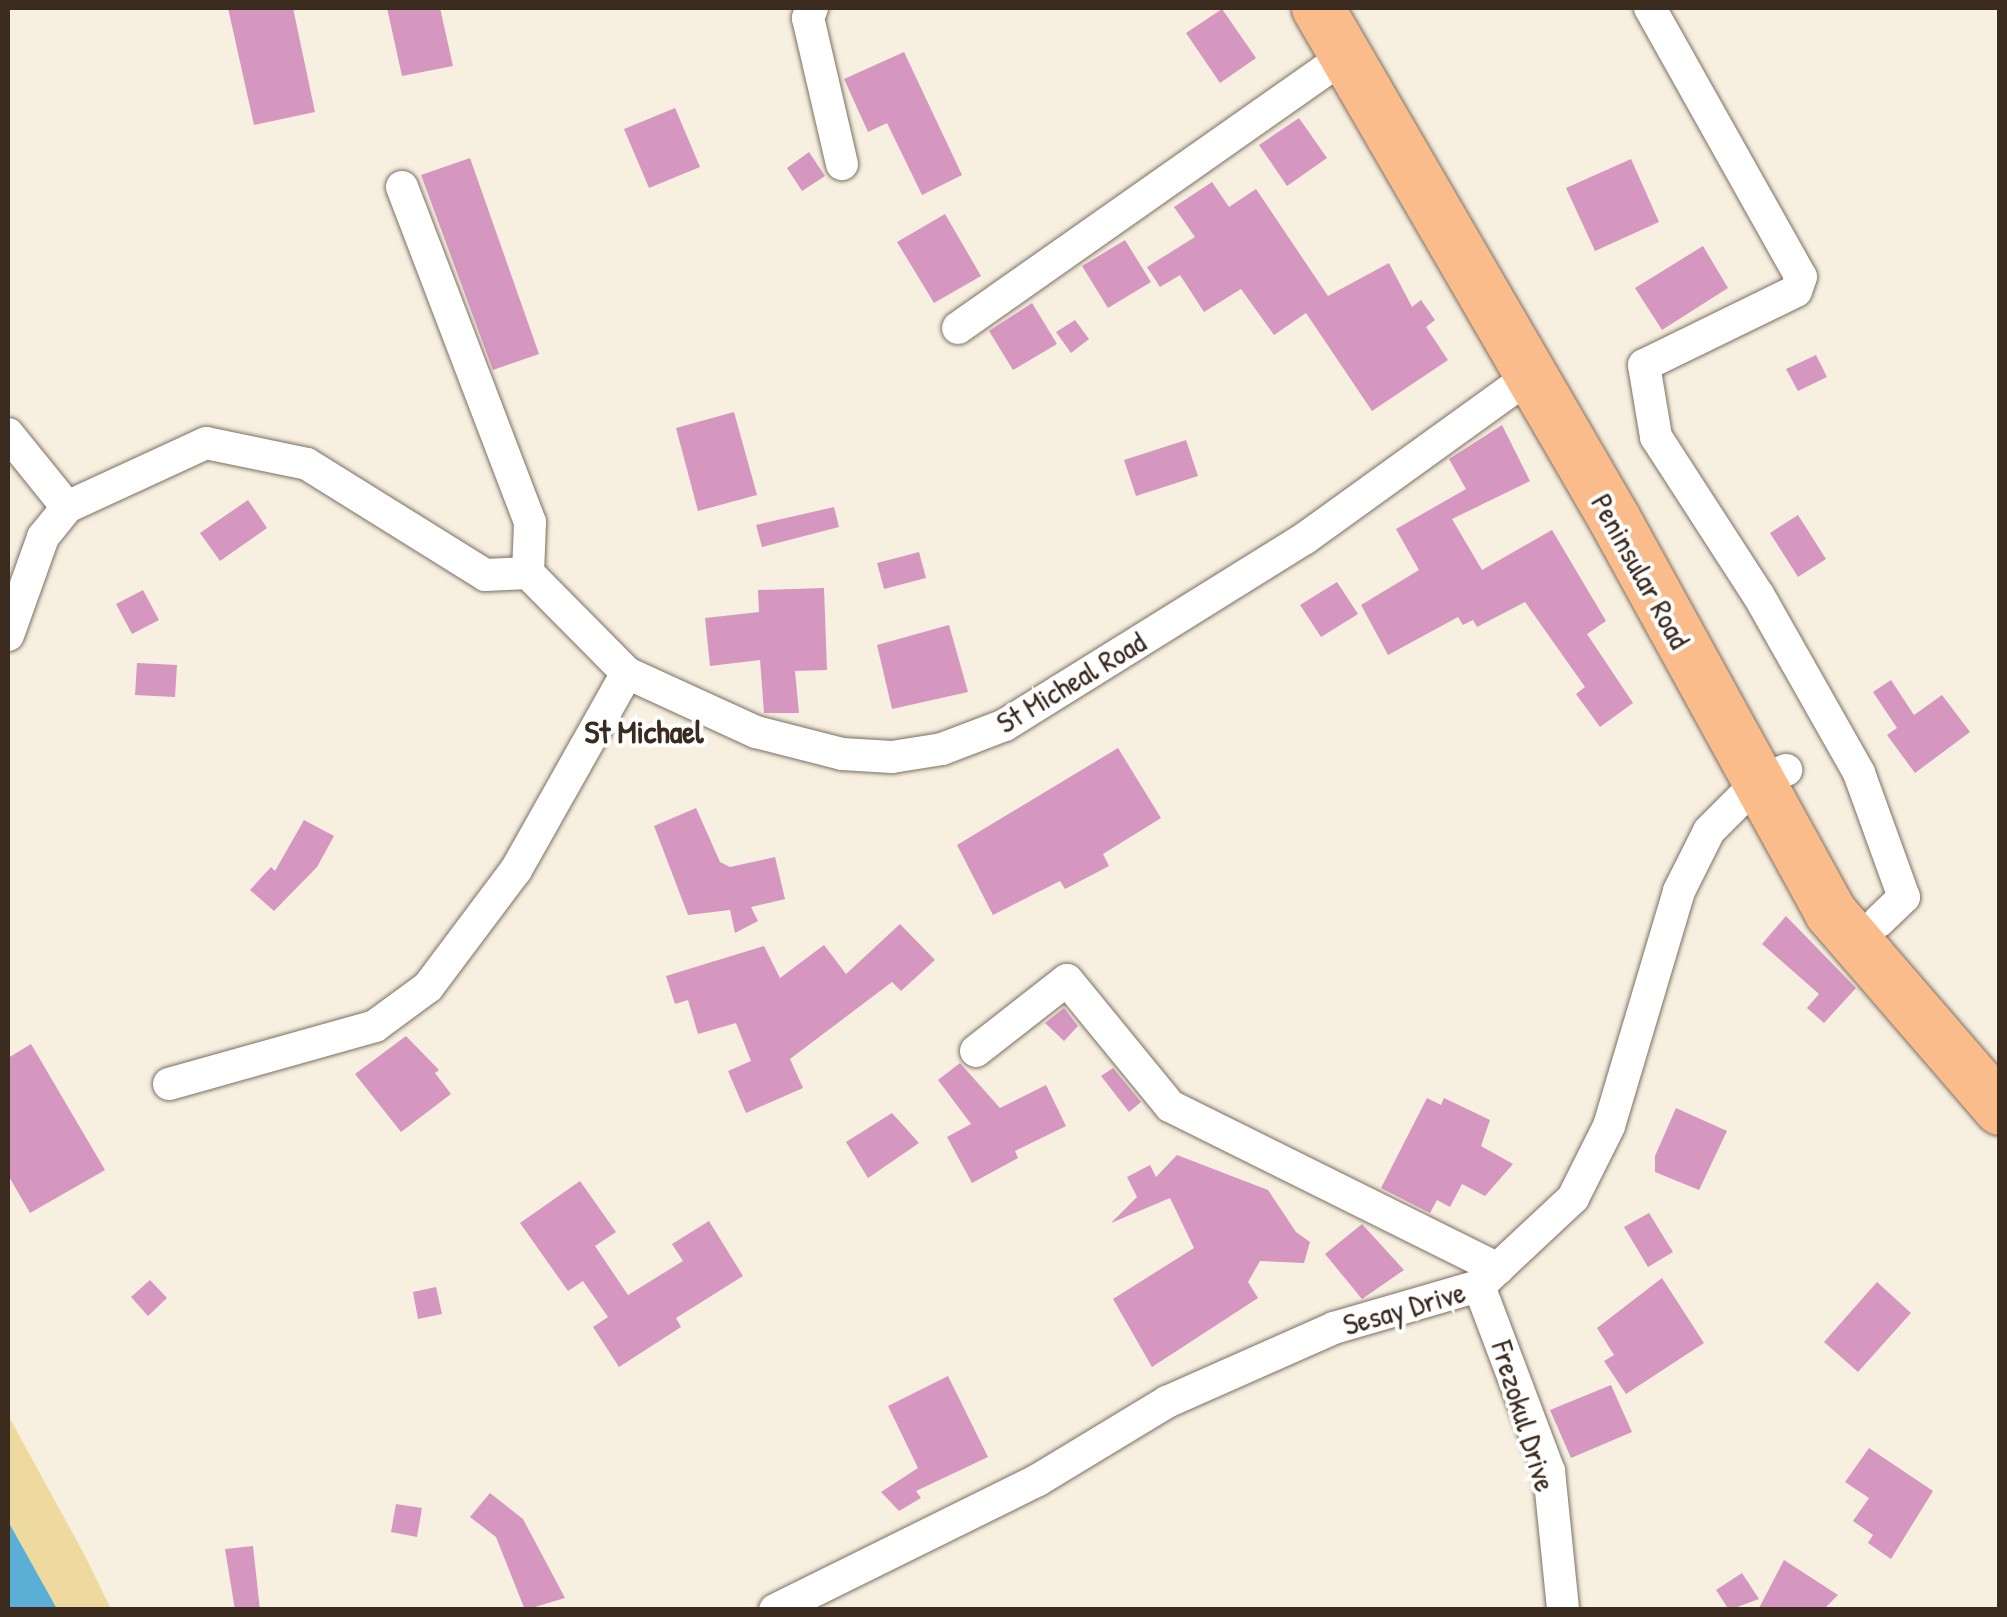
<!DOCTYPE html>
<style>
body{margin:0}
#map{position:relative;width:2007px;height:1617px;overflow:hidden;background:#f7f0e1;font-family:"Patrick Hand",sans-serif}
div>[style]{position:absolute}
.sand>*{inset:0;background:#eeda9e}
.water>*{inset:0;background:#5baed6}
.building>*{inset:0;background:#d597c0}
.roads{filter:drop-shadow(0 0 2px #7d6f62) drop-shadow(0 0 2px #7d6f62)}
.minor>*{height:32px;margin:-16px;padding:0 16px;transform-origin:16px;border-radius:16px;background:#fff}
.primary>*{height:52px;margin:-26px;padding:0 26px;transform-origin:26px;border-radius:26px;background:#fabc8b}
span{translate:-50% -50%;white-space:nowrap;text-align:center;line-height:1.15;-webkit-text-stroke:8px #fff;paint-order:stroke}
.street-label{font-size:30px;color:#3b2a1e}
.neighbourhood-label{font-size:32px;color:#3b2a1e;font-weight:700}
.frame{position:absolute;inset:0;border:10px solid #3b2a1e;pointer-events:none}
</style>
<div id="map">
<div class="sand">
<i style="clip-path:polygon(8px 1415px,84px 1554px,111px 1609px,57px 1609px,8px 1521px)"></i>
</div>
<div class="water">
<i style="clip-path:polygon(8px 1521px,57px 1609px,8px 1609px)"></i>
</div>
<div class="building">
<i style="clip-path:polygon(228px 8px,293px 8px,315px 112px,254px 125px)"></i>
<i style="clip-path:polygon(387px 8px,440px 8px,453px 66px,402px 76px)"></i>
<i style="clip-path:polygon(1222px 9px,1256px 58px,1220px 83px,1186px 33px)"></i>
<i style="clip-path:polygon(904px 52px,962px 175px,922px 195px,887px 123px,868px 132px,844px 79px)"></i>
<i style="clip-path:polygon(675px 108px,700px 167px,649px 188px,624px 129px)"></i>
<i style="clip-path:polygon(1299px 118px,1327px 158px,1287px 186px,1259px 145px)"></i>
<i style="clip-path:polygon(809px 152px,825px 176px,802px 191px,787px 168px)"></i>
<i style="clip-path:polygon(470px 158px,539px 354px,493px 370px,421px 175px)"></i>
<i style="clip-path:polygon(1631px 159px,1659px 222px,1595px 251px,1566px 188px)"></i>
<i style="clip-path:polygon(1212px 182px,1229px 207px,1256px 189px,1328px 296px,1389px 263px,1412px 307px,1421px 300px,1435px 320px,1426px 327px,1448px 360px,1372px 411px,1306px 313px,1274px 335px,1241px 289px,1204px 312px,1180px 275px,1160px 287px,1147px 267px,1195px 237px,1174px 207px)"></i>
<i style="clip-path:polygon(945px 214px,981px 276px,934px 303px,897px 242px)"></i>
<i style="clip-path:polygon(1125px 240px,1151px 282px,1108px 308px,1082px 266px)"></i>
<i style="clip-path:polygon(1703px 246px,1728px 288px,1662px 330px,1635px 288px)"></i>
<i style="clip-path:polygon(1032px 303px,1057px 344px,1013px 370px,989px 331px)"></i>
<i style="clip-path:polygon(1075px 320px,1089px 339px,1071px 353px,1056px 332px)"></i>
<i style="clip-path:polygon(1816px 355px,1827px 377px,1798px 391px,1786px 369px)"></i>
<i style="clip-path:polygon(734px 412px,757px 495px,698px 511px,676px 428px)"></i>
<i style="clip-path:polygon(1502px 425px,1530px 481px,1452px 519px,1482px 570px,1552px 530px,1606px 621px,1587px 634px,1633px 703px,1600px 727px,1576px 694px,1585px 687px,1525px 602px,1477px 627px,1473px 620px,1463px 625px,1458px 617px,1388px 655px,1361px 605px,1419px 570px,1396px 529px,1466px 489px,1449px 459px)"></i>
<i style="clip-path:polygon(1186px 440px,1198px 476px,1136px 496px,1124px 460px)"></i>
<i style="clip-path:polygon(248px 500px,267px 528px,220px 561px,200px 533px)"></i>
<i style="clip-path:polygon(834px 507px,839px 527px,762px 547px,756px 525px)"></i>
<i style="clip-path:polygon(1798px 515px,1826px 559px,1798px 577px,1770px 533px)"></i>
<i style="clip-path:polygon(919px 552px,926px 578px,884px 589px,877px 563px)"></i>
<i style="clip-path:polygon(1337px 582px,1358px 614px,1321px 637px,1300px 605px)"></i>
<i style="clip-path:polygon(824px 588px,827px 670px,795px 671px,799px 713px,764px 713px,760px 660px,710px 666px,705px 618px,759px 612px,758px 590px)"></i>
<i style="clip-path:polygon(143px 590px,159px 620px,132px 634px,116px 604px)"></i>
<i style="clip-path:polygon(949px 625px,968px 692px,892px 709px,877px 645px)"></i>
<i style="clip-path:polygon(137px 663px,177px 665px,175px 697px,135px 695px)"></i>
<i style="clip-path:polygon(1891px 680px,1914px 715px,1942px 695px,1970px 732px,1915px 773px,1887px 735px,1897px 728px,1873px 692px)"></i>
<i style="clip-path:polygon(1118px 748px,1161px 818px,1103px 854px,1109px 866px,1065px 889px,1060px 881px,993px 915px,957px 845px)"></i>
<i style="clip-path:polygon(696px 808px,720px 862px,730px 867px,775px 857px,785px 899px,751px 907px,758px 921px,735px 933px,730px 910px,688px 915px,654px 826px)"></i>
<i style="clip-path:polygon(304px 820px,334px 836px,317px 867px,274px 911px,250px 890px,271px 867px,275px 871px)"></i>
<i style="clip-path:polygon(1786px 916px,1856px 988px,1824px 1023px,1807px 1008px,1819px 994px,1762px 944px)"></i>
<i style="clip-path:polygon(900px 924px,935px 960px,901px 991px,892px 982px,790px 1059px,803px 1088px,746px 1113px,728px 1071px,751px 1061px,736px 1023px,698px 1034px,688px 1000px,675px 1004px,666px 976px,764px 946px,780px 978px,824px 945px,846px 974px)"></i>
<i style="clip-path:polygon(1064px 1008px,1078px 1026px,1064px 1041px,1045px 1023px)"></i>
<i style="clip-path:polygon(406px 1036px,439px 1070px,435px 1073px,451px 1094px,401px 1132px,355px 1074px)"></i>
<i style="clip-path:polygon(31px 1044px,105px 1170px,30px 1213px,8px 1175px,8px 1058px)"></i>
<i style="clip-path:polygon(960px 1063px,1000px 1108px,1046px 1085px,1066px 1126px,1015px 1151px,1018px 1158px,972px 1183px,947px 1137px,971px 1124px,938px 1080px)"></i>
<i style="clip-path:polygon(1113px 1068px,1141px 1102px,1129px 1112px,1101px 1076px)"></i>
<i style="clip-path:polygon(1427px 1098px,1441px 1105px,1444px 1098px,1490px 1120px,1481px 1146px,1513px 1164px,1485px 1196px,1462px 1184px,1450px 1207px,1437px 1200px,1430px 1213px,1381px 1188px)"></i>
<i style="clip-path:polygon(1676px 1108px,1727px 1131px,1699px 1190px,1655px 1172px,1655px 1156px)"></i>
<i style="clip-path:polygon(892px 1113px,919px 1143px,868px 1178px,846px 1142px)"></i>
<i style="clip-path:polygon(1177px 1155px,1268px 1190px,1296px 1232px,1310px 1242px,1304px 1263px,1260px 1261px,1248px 1282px,1258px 1298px,1152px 1367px,1113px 1299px,1194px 1248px,1170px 1198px,1111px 1223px,1137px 1197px,1127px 1177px,1150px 1165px,1156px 1177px)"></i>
<i style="clip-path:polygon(580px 1181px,616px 1232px,595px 1246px,628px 1295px,683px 1261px,672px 1244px,709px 1221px,743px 1276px,676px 1318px,681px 1327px,619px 1367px,593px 1327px,608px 1317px,583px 1281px,568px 1291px,520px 1223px)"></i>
<i style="clip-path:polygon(1649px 1213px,1673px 1252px,1648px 1267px,1624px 1227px)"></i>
<i style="clip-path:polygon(1362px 1224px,1404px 1270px,1362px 1299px,1325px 1254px)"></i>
<i style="clip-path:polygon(1662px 1278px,1704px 1343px,1626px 1394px,1604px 1361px,1614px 1355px,1597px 1328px)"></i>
<i style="clip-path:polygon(150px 1280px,167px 1298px,148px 1316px,131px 1297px)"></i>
<i style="clip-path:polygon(1877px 1282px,1911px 1313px,1858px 1372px,1824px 1342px)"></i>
<i style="clip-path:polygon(436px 1287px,442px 1314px,418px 1319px,413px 1292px)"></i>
<i style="clip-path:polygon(948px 1376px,988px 1457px,916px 1491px,921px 1498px,899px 1511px,881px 1492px,918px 1468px,888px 1406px)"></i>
<i style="clip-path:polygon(1611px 1385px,1632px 1432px,1571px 1458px,1550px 1410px)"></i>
<i style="clip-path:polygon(1869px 1448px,1933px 1491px,1891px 1559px,1868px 1543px,1873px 1535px,1853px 1521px,1869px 1498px,1845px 1482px)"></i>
<i style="clip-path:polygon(490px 1493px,523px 1519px,565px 1598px,525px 1610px,496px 1537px,470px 1517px)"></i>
<i style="clip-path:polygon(396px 1504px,422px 1508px,417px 1537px,391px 1532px)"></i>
<i style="clip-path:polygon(253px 1546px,260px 1610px,235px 1610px,225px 1549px)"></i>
<i style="clip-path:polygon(1784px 1560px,1838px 1595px,1823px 1610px,1758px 1610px)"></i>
<i style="clip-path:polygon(1742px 1573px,1759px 1599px,1729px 1610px,1716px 1590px)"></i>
</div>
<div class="roads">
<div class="minor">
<i style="left:812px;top:8px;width:11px;rotate:112deg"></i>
<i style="left:808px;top:18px;width:150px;rotate:76.9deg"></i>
<i style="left:1650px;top:8px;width:308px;rotate:60.7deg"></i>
<i style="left:1801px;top:277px;width:15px;rotate:110deg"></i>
<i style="left:1796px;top:291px;width:169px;rotate:154deg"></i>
<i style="left:1644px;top:365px;width:73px;rotate:80.5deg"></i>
<i style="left:1656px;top:437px;width:189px;rotate:57.1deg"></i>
<i style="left:1759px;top:596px;width:203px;rotate:60.5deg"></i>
<i style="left:1859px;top:773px;width:132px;rotate:70.1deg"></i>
<i style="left:1904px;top:897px;width:35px;rotate:136deg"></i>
<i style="left:402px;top:187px;width:359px;rotate:69.1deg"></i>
<i style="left:530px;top:522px;width:51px;rotate:92.2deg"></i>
<i style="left:958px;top:328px;width:473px;rotate:-35.1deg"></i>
<i style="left:8px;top:434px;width:94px;rotate:51.1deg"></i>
<i style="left:528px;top:573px;width:141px;rotate:45.3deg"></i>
<i style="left:627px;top:673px;width:142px;rotate:24.6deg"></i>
<i style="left:756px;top:732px;width:89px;rotate:14.3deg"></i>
<i style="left:842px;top:754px;width:50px;rotate:3.4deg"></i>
<i style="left:892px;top:757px;width:51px;rotate:-9.1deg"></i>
<i style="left:942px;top:749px;width:67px;rotate:-20.9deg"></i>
<i style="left:1005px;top:725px;width:352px;rotate:-31.9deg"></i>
<i style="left:1304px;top:539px;width:279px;rotate:-35.8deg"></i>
<i style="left:8px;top:635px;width:104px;rotate:-70.3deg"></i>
<i style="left:43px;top:537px;width:38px;rotate:-51deg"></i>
<i style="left:67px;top:507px;width:153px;rotate:-24.7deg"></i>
<i style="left:206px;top:443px;width:103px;rotate:11.7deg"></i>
<i style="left:307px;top:464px;width:210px;rotate:31.9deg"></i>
<i style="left:485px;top:575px;width:43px;rotate:-2.7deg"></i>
<i style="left:976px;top:1051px;width:115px;rotate:-38deg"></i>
<i style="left:1067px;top:980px;width:163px;rotate:50.7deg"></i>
<i style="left:1170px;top:1106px;width:366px;rotate:26.4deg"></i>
<i style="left:169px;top:1084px;width:214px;rotate:-15.7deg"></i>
<i style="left:375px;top:1026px;width:66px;rotate:-36.3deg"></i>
<i style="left:428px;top:987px;width:146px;rotate:-53.1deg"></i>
<i style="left:516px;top:870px;width:226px;rotate:-60.6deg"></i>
<i style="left:1479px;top:1286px;width:198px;rotate:69.3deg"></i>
<i style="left:1549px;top:1471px;width:140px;rotate:84.2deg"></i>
<i style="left:775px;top:1610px;width:293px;rotate:-26.3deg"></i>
<i style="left:1038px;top:1480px;width:151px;rotate:-31.2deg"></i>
<i style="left:1167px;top:1402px;width:183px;rotate:-23.9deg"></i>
<i style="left:1334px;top:1328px;width:151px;rotate:-16.2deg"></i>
<i style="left:1479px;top:1286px;width:129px;rotate:-43.1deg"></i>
<i style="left:1573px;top:1198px;width:80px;rotate:-63.4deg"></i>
<i style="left:1609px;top:1126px;width:245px;rotate:-73.4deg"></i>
<i style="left:1679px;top:891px;width:67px;rotate:-63.4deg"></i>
<i style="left:1709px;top:831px;width:68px;rotate:-45deg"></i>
<i style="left:1757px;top:783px;width:32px;rotate:-24deg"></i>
</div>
<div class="primary">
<i style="left:1318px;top:8px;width:590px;rotate:59.87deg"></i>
<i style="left:1614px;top:518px;width:451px;rotate:61.2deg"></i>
<i style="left:1831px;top:913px;width:259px;rotate:49.2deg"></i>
</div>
</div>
<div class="street-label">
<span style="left:1641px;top:571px;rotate:61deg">Peninsular Road</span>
<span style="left:1071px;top:682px;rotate:-31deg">St Micheal Road</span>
<span style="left:1404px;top:1308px;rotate:-16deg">Sesay Drive</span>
<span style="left:1524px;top:1416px;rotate:73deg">Frezokul Drive</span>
</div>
<div class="neighbourhood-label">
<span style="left:644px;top:732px">St Michael</span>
</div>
<div class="frame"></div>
</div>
